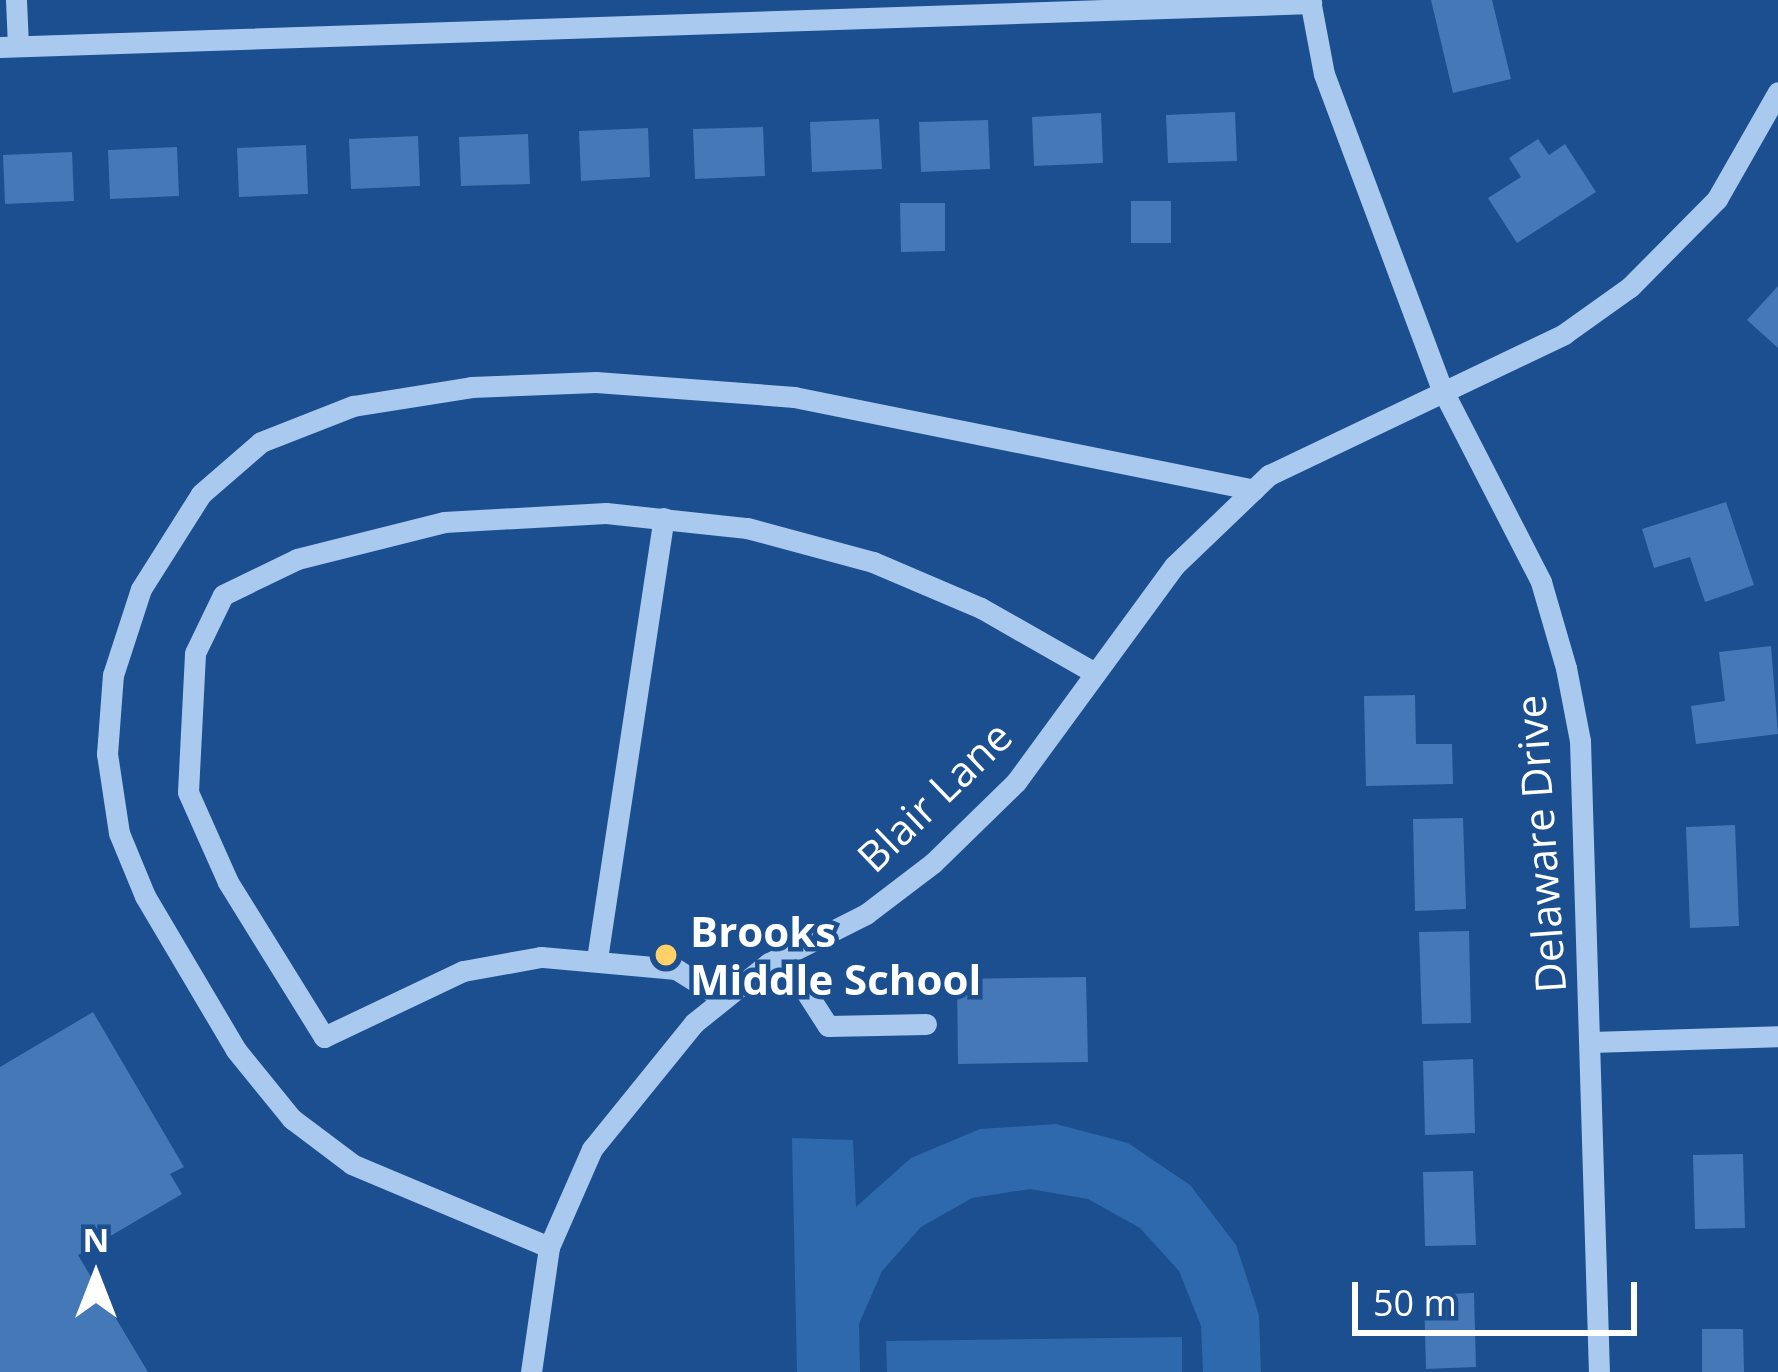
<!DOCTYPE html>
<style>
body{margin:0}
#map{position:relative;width:1778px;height:1372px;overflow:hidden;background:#1b4f8f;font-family:"Open Sans",sans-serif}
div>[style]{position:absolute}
.green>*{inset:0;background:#2e69ad}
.building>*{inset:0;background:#4478b7}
.minor>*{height:21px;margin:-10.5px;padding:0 10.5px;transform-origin:10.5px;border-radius:10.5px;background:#a9c9ee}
.dots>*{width:33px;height:33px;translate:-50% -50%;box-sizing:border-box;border:6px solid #1b4f8f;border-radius:50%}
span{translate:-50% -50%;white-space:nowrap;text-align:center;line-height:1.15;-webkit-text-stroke:9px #1b4f8f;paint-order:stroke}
.street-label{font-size:42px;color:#fff}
.poi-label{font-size:42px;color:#fff;font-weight:700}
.left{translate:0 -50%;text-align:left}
.north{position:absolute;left:36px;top:1216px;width:120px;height:120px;-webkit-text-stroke:9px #1b4f8f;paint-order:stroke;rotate:0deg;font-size:33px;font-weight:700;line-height:48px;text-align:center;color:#fff}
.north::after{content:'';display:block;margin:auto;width:42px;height:54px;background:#fff;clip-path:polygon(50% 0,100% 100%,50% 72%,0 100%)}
.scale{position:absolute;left:1352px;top:1282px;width:285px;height:54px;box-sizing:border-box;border:6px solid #fff;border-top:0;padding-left:15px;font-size:36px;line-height:42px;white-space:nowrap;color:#fff;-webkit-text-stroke:9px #1b4f8f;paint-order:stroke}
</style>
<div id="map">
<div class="green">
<i style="clip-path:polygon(1056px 1124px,1128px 1143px,1190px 1185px,1236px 1245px,1259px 1315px,1261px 1372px,1203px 1372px,1201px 1326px,1179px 1271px,1140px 1228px,1088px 1199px,1030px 1189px,972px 1198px,921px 1227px,882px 1271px,859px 1324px,860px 1372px,797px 1372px,792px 1138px,853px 1140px,856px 1207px,911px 1158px,980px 1129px)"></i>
<i style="clip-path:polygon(1182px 1337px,1182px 1372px,887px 1372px,886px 1341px)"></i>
</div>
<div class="building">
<i style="clip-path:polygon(1431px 0,1492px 0,1511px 79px,1453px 93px)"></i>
<i style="clip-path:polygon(1235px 112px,1237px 161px,1168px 163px,1166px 115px)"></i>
<i style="clip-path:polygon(1101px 113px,1103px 163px,1034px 166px,1032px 117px)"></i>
<i style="clip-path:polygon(879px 119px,882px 169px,812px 172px,810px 122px)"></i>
<i style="clip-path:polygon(988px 120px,990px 169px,921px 172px,919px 122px)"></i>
<i style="clip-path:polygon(763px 127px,765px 176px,695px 179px,693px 129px)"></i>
<i style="clip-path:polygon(648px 128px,650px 177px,581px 181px,579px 131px)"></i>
<i style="clip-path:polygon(528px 134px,530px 184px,461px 186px,459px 137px)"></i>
<i style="clip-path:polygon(418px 136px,420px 186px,351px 189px,349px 139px)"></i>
<i style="clip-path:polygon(1538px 139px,1549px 155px,1565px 144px,1596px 192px,1517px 243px,1488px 198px,1521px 177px,1509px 158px)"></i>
<i style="clip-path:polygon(306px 145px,308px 194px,239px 197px,237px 148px)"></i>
<i style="clip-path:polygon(177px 147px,179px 196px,110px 199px,108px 150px)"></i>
<i style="clip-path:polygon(72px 152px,74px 201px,5px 204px,3px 155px)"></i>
<i style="clip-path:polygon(1131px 201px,1171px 201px,1171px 243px,1131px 243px)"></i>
<i style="clip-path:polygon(900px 203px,945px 203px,945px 251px,901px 252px)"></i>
<i style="clip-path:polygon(1778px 286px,1778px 348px,1747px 320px)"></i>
<i style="clip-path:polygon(1726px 502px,1754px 585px,1705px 602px,1690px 557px,1654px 568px,1642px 529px)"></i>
<i style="clip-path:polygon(1771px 646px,1778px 734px,1696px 744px,1691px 706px,1725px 701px,1719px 652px)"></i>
<i style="clip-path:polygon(1415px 695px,1416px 744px,1452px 744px,1453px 784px,1366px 786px,1364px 696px)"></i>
<i style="clip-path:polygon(1463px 818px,1466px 909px,1415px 911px,1413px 819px)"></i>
<i style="clip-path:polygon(1735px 825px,1739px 926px,1690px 928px,1686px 827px)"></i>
<i style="clip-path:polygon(1469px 931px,1471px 1023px,1422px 1024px,1419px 932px)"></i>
<i style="clip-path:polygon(1086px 977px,1088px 1062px,958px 1064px,957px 979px)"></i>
<i style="clip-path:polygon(93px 1012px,184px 1167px,170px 1174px,182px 1194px,78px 1255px,148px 1372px,0 1372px,0 1067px)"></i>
<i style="clip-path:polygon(1473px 1059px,1475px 1133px,1425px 1135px,1423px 1061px)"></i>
<i style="clip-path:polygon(1743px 1154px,1745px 1228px,1695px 1229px,1693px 1155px)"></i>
<i style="clip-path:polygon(1473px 1171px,1476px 1245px,1425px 1246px,1423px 1172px)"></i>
<i style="clip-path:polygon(1474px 1293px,1476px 1367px,1426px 1369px,1424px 1295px)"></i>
<i style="clip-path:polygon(1702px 1329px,1743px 1329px,1744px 1372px,1702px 1372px)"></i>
</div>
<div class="minor">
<i style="left:16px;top:0;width:46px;rotate:87.5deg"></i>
<i style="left:1310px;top:0;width:75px;rotate:79.3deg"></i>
<i style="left:1324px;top:74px;width:336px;rotate:69.5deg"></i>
<i style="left:1442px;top:389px;width:217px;rotate:62.8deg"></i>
<i style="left:1541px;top:582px;width:90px;rotate:73.8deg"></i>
<i style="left:1566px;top:668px;width:74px;rotate:79.1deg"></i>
<i style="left:1580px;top:741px;width:631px;rotate:88.28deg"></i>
<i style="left:0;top:47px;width:1312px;rotate:-1.92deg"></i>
<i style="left:783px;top:956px;width:83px;rotate:57.3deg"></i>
<i style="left:828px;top:1026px;width:98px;rotate:-1.2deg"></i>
<i style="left:597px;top:959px;width:446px;rotate:-81.4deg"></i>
<i style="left:724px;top:999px;width:57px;rotate:-148deg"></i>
<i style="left:676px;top:969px;width:136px;rotate:-174.9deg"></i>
<i style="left:541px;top:957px;width:79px;rotate:169.8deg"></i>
<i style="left:463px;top:971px;width:154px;rotate:154.6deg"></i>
<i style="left:324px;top:1037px;width:182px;rotate:-121.8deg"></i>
<i style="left:228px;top:882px;width:98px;rotate:-114deg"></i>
<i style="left:188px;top:792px;width:139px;rotate:-87.1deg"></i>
<i style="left:195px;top:653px;width:64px;rotate:-64.2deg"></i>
<i style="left:223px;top:595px;width:82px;rotate:-25.9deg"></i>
<i style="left:297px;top:559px;width:152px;rotate:-14.1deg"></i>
<i style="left:444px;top:522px;width:162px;rotate:-3.2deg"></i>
<i style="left:606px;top:513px;width:142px;rotate:6.1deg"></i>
<i style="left:747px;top:528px;width:131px;rotate:15.1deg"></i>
<i style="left:873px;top:562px;width:117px;rotate:23.1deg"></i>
<i style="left:981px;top:608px;width:131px;rotate:29.7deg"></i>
<i style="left:1591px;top:1042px;width:187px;rotate:-1.8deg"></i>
<i style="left:549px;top:1247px;width:214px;rotate:-157.2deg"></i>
<i style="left:352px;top:1164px;width:75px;rotate:-143.1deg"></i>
<i style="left:292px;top:1119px;width:89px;rotate:-129.1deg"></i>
<i style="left:236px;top:1050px;width:179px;rotate:-120.6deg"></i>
<i style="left:145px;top:896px;width:68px;rotate:-112.4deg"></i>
<i style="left:119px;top:833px;width:80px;rotate:-98.6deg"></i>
<i style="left:107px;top:754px;width:79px;rotate:-85.7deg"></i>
<i style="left:113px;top:675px;width:90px;rotate:-72deg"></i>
<i style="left:141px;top:589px;width:112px;rotate:-57.7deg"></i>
<i style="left:201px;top:494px;width:79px;rotate:-40.9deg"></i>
<i style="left:261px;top:442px;width:99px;rotate:-21.4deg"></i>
<i style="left:353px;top:406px;width:120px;rotate:-9.1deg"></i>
<i style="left:471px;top:387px;width:125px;rotate:-2.3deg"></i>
<i style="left:596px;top:382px;width:199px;rotate:4.3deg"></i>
<i style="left:794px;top:397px;width:469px;rotate:11.4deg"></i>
<i style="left:531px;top:1372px;width:126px;rotate:-81.8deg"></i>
<i style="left:549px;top:1247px;width:107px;rotate:-66.3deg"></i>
<i style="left:592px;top:1149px;width:162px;rotate:-51deg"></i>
<i style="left:694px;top:1023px;width:96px;rotate:-38.7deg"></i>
<i style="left:769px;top:963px;width:109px;rotate:-26.8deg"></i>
<i style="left:866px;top:914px;width:84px;rotate:-37.3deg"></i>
<i style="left:933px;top:863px;width:116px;rotate:-44.3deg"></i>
<i style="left:1016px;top:782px;width:268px;rotate:-53.8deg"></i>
<i style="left:1174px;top:566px;width:132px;rotate:-43.8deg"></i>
<i style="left:1269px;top:475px;width:327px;rotate:-25.5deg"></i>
<i style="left:1564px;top:334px;width:81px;rotate:-35.5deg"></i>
<i style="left:1630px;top:287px;width:124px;rotate:-45.3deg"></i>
<i style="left:1717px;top:199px;width:123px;rotate:-60.3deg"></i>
</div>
<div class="dots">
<i style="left:666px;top:955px;background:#ffd166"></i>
</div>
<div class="street-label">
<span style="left:934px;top:796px;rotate:-44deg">Blair Lane</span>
<span style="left:1540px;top:844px;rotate:-94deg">Delaware Drive</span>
</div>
<div class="poi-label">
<span class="left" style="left:690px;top:955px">Brooks<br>Middle School</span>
</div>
<div class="north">N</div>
<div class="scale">50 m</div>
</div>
